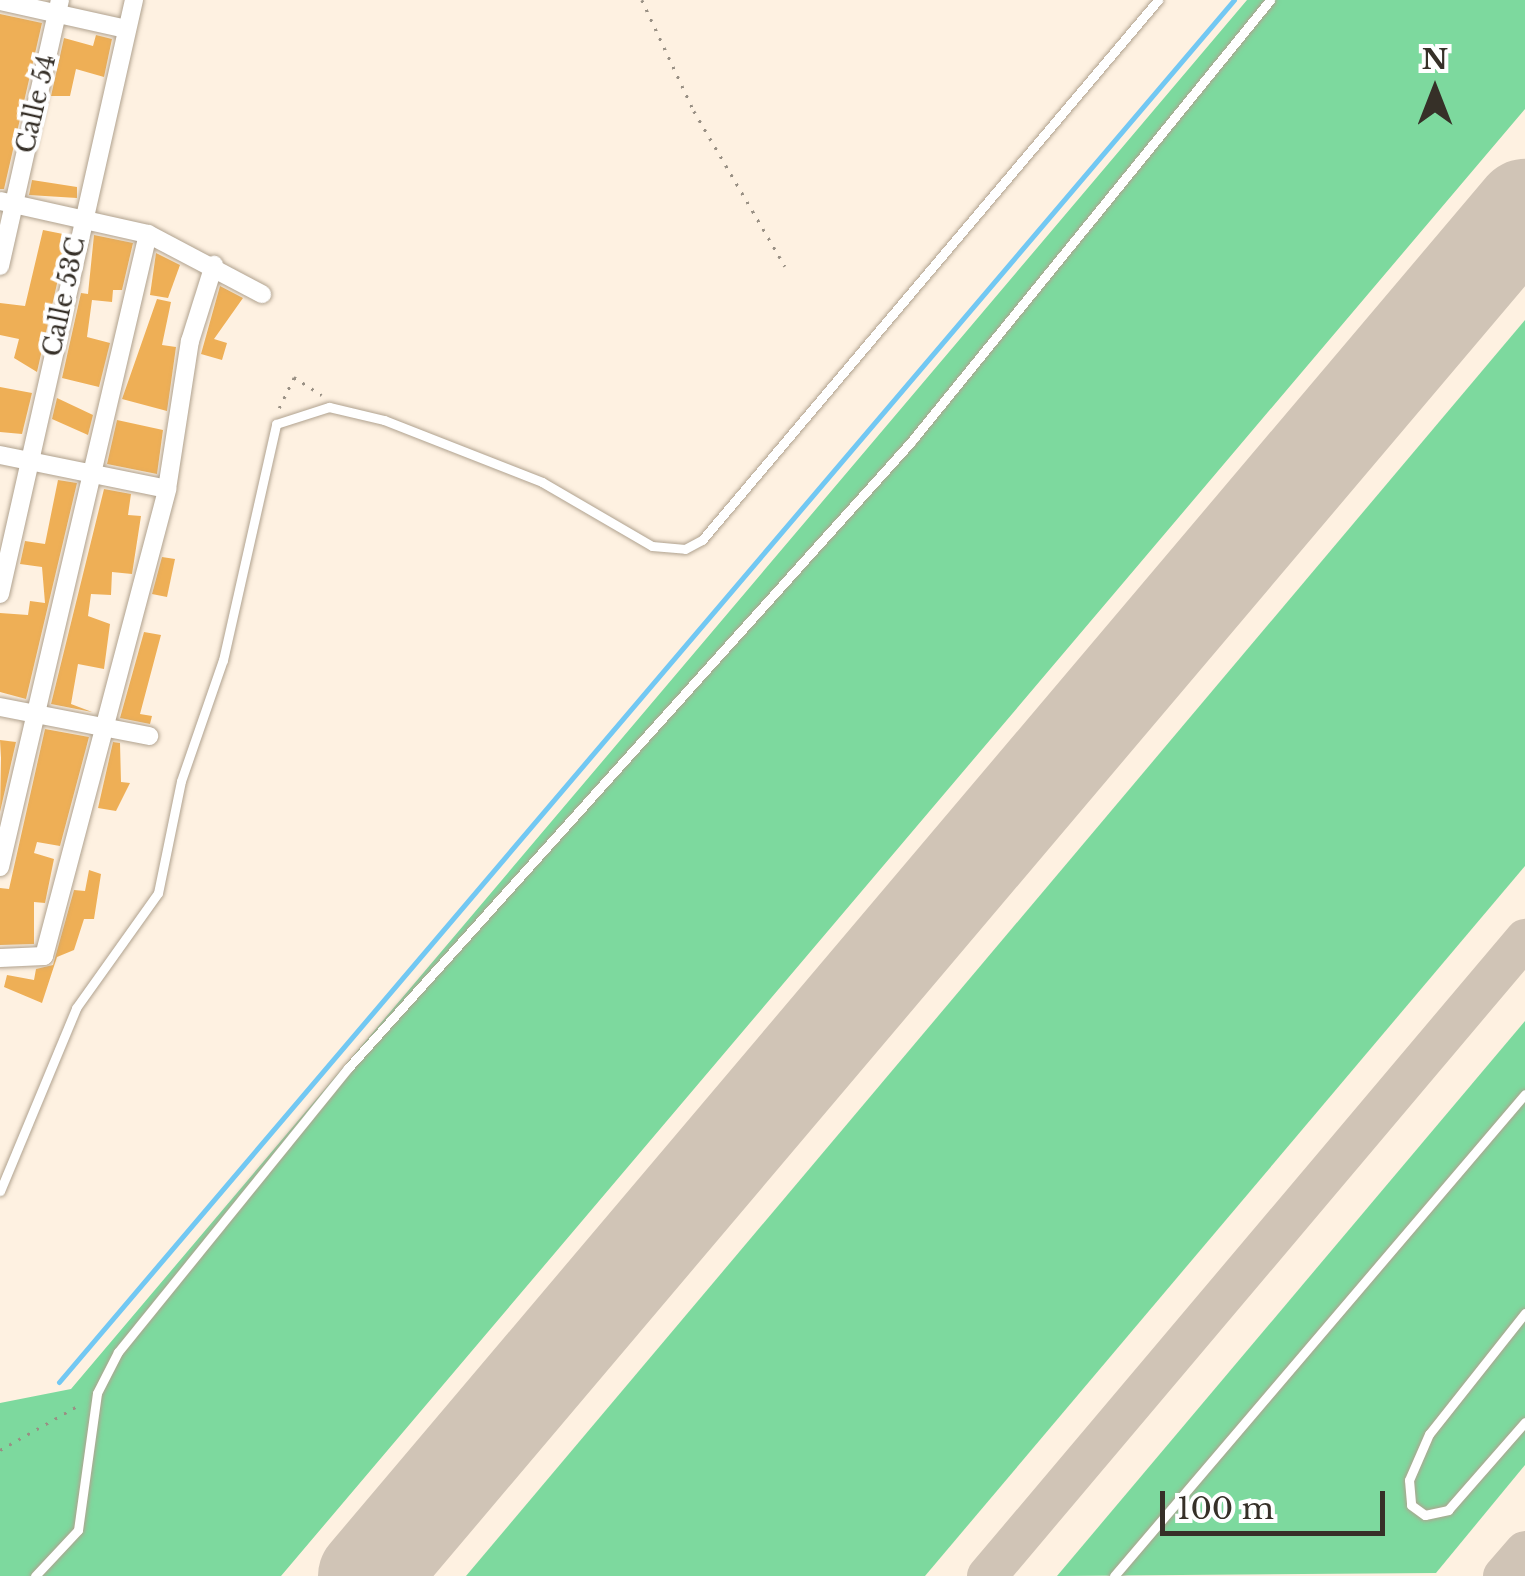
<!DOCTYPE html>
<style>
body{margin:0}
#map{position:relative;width:1525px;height:1576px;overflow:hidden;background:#fef1e1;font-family:"Libre Baskerville",serif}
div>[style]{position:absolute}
.green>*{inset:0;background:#7dd99e}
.stream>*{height:5px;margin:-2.5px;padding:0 2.5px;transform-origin:2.5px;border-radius:2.5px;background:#72c8f3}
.taxiway>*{height:40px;margin:-20px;padding:0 20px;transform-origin:20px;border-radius:20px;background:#d0c4b6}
.runway>*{height:100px;margin:-50px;padding:0 50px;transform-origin:50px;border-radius:50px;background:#d0c4b6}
.building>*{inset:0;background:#eeaf56}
.path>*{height:2.5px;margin-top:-1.25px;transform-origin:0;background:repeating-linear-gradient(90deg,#999084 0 2.5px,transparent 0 10.5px)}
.roads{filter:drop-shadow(0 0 2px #b0a28f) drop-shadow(0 0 2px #b0a28f)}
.lane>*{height:9px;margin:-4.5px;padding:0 4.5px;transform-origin:4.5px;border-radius:4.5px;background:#fff}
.street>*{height:18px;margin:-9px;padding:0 9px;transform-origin:9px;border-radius:9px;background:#fff}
span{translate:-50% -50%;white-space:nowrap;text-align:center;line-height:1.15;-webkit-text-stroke:8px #fff;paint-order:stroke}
.street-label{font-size:25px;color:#363028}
.north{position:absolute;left:1385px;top:40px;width:100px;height:100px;-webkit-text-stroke:8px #fff;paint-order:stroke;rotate:0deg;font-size:28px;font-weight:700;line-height:40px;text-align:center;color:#363028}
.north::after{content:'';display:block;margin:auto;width:35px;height:45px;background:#363028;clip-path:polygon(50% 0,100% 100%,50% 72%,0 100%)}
.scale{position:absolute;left:1160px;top:1491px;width:225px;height:45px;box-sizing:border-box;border:5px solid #363028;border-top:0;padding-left:12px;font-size:30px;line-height:35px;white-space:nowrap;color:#363028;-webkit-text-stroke:8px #fff;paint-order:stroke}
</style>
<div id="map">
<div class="green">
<i style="clip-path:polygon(1247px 0,1525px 0,1525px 109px,281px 1576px,0 1576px,0 1403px,71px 1389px)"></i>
<i style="clip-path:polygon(1525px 320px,1525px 866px,925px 1576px,466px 1576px)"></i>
<i style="clip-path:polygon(1525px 1021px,1525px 1465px,1436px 1573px,1057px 1576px)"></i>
</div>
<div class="stream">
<i style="left:59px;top:1382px;width:1814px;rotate:-49.63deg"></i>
</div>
<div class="taxiway">
<i style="left:987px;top:1576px;width:834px;rotate:-49.82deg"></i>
<i style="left:1503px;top:1576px;width:33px;rotate:-49deg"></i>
</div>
<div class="runway">
<i style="left:368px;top:1576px;width:1791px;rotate:-49.76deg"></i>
</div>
<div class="building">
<i style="clip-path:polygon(0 14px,42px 23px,4px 189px,0 189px)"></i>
<i style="clip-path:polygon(96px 35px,112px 39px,104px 77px,76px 69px,70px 96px,51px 96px,64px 38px,93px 46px)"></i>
<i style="clip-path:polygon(32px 180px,77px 187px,77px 198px,29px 195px)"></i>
<i style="clip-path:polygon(43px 230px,68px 235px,37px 372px,14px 358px,19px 339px,0 335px,0 303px,25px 306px)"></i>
<i style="clip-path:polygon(94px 235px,133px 243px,122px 290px,113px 290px,112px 302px,92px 300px,87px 337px,110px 343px,99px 387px,62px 378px,81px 293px,88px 294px)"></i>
<i style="clip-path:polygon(156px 253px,180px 265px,168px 298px,150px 295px)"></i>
<i style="clip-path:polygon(220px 286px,243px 298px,214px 339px,227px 343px,222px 360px,201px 354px)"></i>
<i style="clip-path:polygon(157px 299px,171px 302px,162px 345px,176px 347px,167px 411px,122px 399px)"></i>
<i style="clip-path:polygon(0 387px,32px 393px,22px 434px,0 432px)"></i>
<i style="clip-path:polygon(57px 398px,93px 415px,88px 435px,52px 419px)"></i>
<i style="clip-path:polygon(117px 420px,163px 430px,157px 474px,107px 464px)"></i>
<i style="clip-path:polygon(58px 480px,77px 483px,26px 699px,0 692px,0 613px,28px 615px,30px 601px,45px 603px,42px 567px,20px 564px,25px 541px,45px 544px)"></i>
<i style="clip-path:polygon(104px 489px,131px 494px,128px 515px,141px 516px,132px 574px,112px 572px,111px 595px,91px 594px,88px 616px,110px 624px,104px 669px,78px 664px,71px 704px,92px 712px,51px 704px)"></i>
<i style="clip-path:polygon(162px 557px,175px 559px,167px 597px,152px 594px)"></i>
<i style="clip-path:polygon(144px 632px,161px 635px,140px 714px,152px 716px,150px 724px,120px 718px)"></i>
<i style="clip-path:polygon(45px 729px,89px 737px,60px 846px,37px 842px,34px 853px,54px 859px,45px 903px,34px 902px,34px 944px,0 945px,0 888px,9px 889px)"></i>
<i style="clip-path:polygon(0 740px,16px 742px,0 812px,1px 758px)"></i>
<i style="clip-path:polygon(113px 742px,120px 743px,121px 782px,130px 783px,116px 811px,98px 808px)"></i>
<i style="clip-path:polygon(89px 870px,101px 874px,94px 919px,84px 919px,74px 950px,57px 957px,42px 1003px,4px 987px,7px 975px,34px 980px,36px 969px,53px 965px,74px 890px,85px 891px)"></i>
</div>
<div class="path">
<i style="left:642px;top:0;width:123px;rotate:64.9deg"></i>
<i style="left:694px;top:111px;width:180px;rotate:59.6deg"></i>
<i style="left:279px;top:408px;width:34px;rotate:-64deg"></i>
<i style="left:294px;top:377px;width:33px;rotate:33deg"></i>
<i style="left:0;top:1450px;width:93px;rotate:-29.6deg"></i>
</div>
<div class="roads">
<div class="lane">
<i style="left:0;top:1191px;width:198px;rotate:-67.4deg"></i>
<i style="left:76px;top:1008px;width:141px;rotate:-54.5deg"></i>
<i style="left:158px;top:893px;width:114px;rotate:-78.4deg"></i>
<i style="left:181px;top:781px;width:128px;rotate:-70.9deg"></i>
<i style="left:223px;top:660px;width:242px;rotate:-77.3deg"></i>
<i style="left:276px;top:424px;width:56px;rotate:-17.8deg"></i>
<i style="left:329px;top:407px;width:57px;rotate:13.3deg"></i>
<i style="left:384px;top:420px;width:170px;rotate:21.4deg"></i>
<i style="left:542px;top:482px;width:127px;rotate:30.2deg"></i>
<i style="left:652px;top:546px;width:33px;rotate:5deg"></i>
<i style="left:685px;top:549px;width:19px;rotate:-28deg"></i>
<i style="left:702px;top:540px;width:707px;rotate:-49.82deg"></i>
<i style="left:1525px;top:1313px;width:154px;rotate:128.4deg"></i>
<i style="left:1429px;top:1434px;width:50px;rotate:113.5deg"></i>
<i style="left:1409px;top:1480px;width:25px;rotate:85deg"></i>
<i style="left:1411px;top:1505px;width:17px;rotate:36deg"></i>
<i style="left:1425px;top:1515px;width:24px;rotate:-12deg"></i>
<i style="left:1448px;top:1510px;width:117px;rotate:-48.8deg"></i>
<i style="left:35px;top:1576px;width:63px;rotate:-46.9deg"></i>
<i style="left:78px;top:1530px;width:138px;rotate:-82.1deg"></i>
<i style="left:97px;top:1393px;width:46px;rotate:-62.9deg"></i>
<i style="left:118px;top:1352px;width:365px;rotate:-51deg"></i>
<i style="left:348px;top:1068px;width:841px;rotate:-48.04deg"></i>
<i style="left:910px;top:443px;width:571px;rotate:-50.9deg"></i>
<i style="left:1114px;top:1576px;width:633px;rotate:-49.55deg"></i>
</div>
<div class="street">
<i style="left:0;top:1px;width:129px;rotate:12.5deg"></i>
<i style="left:0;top:201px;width:152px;rotate:12.6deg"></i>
<i style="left:148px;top:234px;width:129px;rotate:27.8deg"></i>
<i style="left:0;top:266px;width:273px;rotate:-77.3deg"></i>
<i style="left:0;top:455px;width:170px;rotate:11.5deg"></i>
<i style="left:0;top:594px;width:609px;rotate:-77.29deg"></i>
<i style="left:0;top:707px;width:152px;rotate:11deg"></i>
<i style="left:0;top:867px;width:650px;rotate:-76.84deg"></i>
<i style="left:0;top:958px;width:44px;rotate:-2.6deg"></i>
<i style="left:44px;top:956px;width:483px;rotate:-75.2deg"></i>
<i style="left:167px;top:489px;width:150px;rotate:-81.2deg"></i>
<i style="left:190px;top:341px;width:80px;rotate:-72.5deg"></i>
</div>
</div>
<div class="street-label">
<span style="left:37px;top:104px;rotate:-77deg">Calle 54</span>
<span style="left:65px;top:297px;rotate:-78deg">Calle 53C</span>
</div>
<div class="north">N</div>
<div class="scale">100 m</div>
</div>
